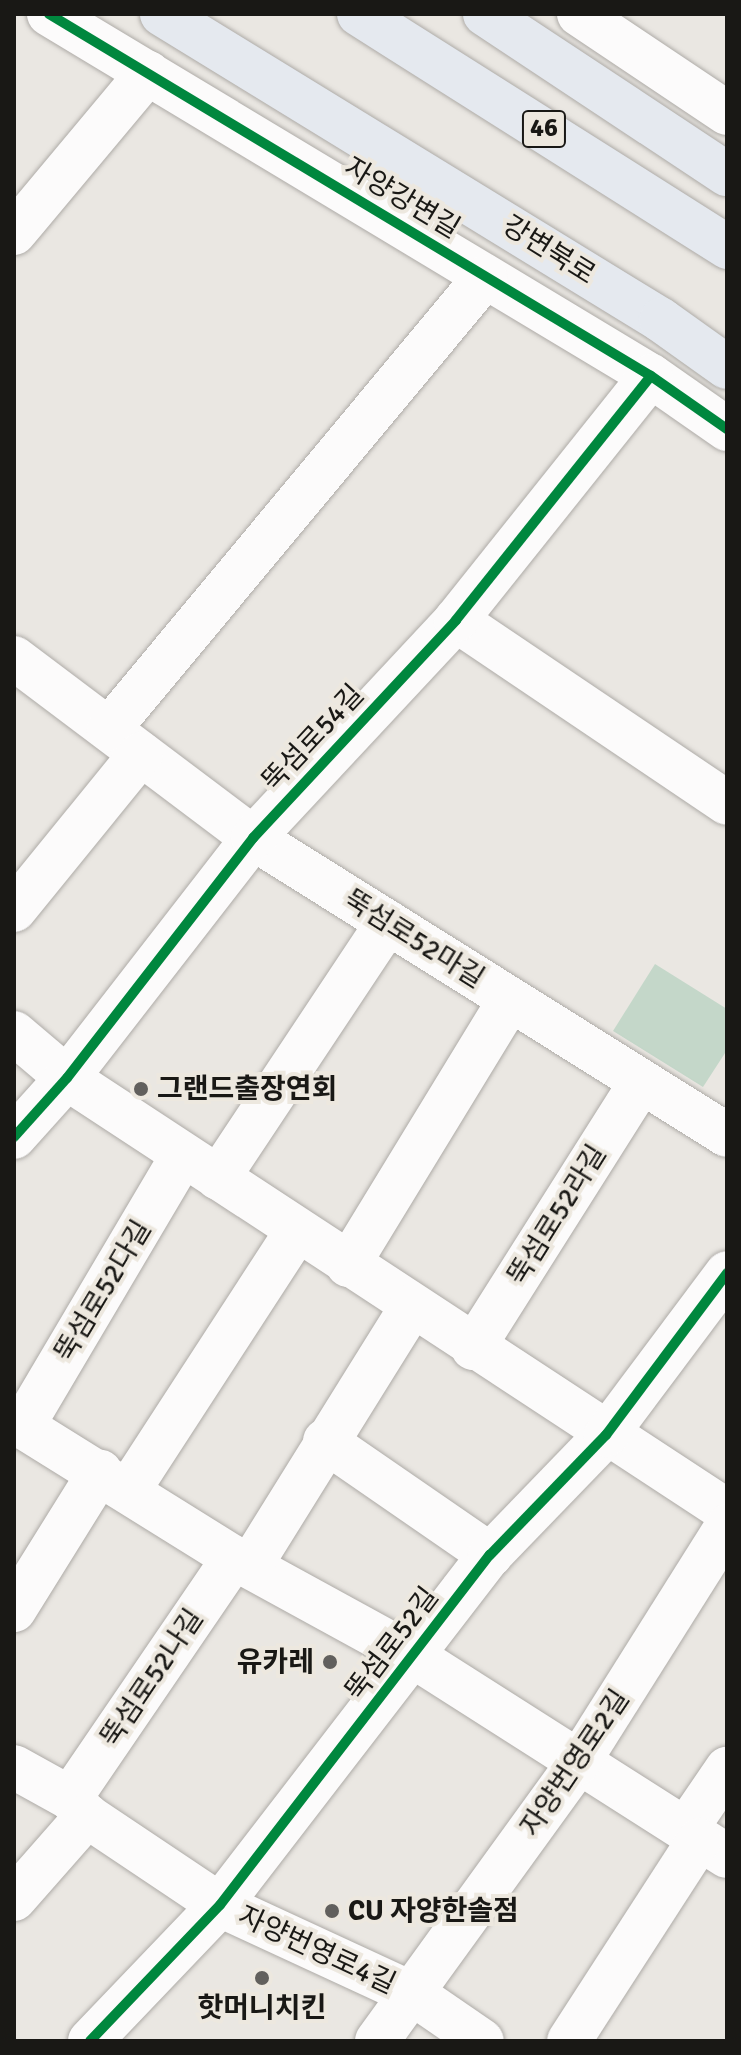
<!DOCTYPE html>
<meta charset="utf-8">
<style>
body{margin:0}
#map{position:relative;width:741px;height:2055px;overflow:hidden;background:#eae7e2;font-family:Signika,"Noto Sans KR",sans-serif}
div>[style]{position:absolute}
.green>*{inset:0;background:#c4d7c9}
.roads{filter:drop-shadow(0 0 2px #aeaba7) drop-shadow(0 0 2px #aeaba7)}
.minor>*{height:44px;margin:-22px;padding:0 22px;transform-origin:22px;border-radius:22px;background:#fcfbfb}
.highway>*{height:44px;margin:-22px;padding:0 22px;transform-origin:22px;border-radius:22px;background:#e5e9ef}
.cycleway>*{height:10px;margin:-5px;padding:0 5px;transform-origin:5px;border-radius:5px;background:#00873e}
.dots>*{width:22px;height:22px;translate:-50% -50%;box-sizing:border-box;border:4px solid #ede8df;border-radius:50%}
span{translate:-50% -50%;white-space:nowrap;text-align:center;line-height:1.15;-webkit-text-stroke:8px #ede8df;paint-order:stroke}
.shield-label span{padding:2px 6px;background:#ede8df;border:2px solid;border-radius:6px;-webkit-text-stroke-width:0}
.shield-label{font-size:26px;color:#191815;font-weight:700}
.street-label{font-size:28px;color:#191815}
.poi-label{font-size:28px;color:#191815;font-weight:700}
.left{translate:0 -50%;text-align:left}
.right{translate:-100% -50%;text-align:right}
.frame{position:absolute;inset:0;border:16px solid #191815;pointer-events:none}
</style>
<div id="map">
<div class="green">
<i style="clip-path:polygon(655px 964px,727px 1009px,727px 1050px,703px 1087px,613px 1031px)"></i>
</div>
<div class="roads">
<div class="minor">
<i style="left:49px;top:14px;width:702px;rotate:31.02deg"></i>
<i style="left:651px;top:376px;width:93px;rotate:34.9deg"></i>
<i style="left:579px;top:14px;width:178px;rotate:33.8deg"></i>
<i style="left:14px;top:233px;width:209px;rotate:-50.1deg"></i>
<i style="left:456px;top:620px;width:327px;rotate:34deg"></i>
<i style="left:14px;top:658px;width:299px;rotate:37deg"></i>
<i style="left:253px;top:838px;width:559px;rotate:32.07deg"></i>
<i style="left:109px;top:729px;width:588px;rotate:-50.24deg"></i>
<i style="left:14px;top:910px;width:201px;rotate:-50.9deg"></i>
<i style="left:14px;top:1033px;width:70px;rotate:40.3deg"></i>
<i style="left:67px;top:1078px;width:789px;rotate:33.27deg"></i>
<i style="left:14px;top:1137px;width:79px;rotate:-48.1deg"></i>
<i style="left:67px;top:1078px;width:304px;rotate:-52.2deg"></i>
<i style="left:253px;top:838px;width:298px;rotate:-47deg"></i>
<i style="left:456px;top:620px;width:312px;rotate:-51.4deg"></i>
<i style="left:218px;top:1178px;width:307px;rotate:-56.4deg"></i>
<i style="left:348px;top:1265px;width:311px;rotate:-58.6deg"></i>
<i style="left:473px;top:1348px;width:315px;rotate:-57.7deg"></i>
<i style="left:14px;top:1421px;width:259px;rotate:31.9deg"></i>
<i style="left:234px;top:1558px;width:204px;rotate:28.7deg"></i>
<i style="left:413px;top:1656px;width:372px;rotate:32.5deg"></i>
<i style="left:22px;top:1427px;width:316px;rotate:-59.4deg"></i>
<i style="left:325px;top:1441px;width:201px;rotate:34.6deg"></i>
<i style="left:128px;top:1491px;width:310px;rotate:-57deg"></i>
<i style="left:252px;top:1563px;width:303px;rotate:-58.1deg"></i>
<i style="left:14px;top:1610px;width:163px;rotate:-58.1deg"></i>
<i style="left:14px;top:1767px;width:64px;rotate:29deg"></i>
<i style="left:70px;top:1798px;width:25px;rotate:47deg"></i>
<i style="left:87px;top:1816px;width:160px;rotate:33.8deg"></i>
<i style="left:220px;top:1905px;width:215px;rotate:24.8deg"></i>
<i style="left:415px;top:1995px;width:81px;rotate:34.5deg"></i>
<i style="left:70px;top:1798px;width:291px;rotate:-55.7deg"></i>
<i style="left:686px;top:1829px;width:73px;rotate:-55.7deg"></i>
<i style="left:14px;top:1899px;width:111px;rotate:-48.7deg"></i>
<i style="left:90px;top:2041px;width:188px;rotate:-46.3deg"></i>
<i style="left:220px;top:1905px;width:442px;rotate:-52.4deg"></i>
<i style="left:490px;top:1555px;width:167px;rotate:-46deg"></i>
<i style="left:606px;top:1435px;width:202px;rotate:-53.2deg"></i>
<i style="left:377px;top:2041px;width:343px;rotate:-54.1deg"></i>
<i style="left:578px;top:1763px;width:280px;rotate:-57.8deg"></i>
<i style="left:569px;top:2041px;width:239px;rotate:-57.1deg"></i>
</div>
<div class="highway">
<i style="left:162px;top:14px;width:585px;rotate:31.52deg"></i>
<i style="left:661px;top:320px;width:81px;rotate:35.5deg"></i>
<i style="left:359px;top:14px;width:436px;rotate:32.3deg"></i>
<i style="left:485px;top:14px;width:290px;rotate:33.5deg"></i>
</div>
</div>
<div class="cycleway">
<i style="left:49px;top:14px;width:702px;rotate:31.02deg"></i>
<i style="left:651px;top:376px;width:93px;rotate:34.9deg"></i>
<i style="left:14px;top:1137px;width:79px;rotate:-48.1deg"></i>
<i style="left:67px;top:1078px;width:304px;rotate:-52.2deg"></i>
<i style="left:253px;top:838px;width:298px;rotate:-47deg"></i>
<i style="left:456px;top:620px;width:312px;rotate:-51.4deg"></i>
<i style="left:90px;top:2041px;width:188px;rotate:-46.3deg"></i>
<i style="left:220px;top:1905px;width:442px;rotate:-52.4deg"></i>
<i style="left:490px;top:1555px;width:167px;rotate:-46deg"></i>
<i style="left:606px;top:1435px;width:202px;rotate:-53.2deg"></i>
</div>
<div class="dots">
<i style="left:141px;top:1089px;background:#62605d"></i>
<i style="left:330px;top:1662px;background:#62605d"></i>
<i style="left:332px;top:1911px;background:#62605d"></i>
<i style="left:262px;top:1978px;background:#62605d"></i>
</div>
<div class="shield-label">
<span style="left:544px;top:129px">46</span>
</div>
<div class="street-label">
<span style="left:402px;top:198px;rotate:31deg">자양강변길</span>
<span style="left:549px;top:250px;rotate:32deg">강변북로</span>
<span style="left:313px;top:738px;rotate:-47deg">뚝섬로54길</span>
<span style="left:414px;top:939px;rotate:32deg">뚝섬로52마길</span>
<span style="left:557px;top:1215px;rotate:-58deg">뚝섬로52라길</span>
<span style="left:103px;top:1291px;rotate:-59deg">뚝섬로52다길</span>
<span style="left:392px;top:1644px;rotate:-53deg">뚝섬로52길</span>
<span style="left:152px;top:1678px;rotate:-56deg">뚝섬로52나길</span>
<span style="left:575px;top:1763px;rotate:-56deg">자양번영로2길</span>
<span style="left:317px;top:1950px;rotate:25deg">자양번영로4길</span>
</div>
<div class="poi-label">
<span class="left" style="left:157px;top:1089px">그랜드출장연회</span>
<span class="right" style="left:314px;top:1662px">유카레</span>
<span class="left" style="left:348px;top:1911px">CU 자양한솔점</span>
<span style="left:262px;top:2008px">핫머니치킨</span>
</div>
<div class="frame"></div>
</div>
